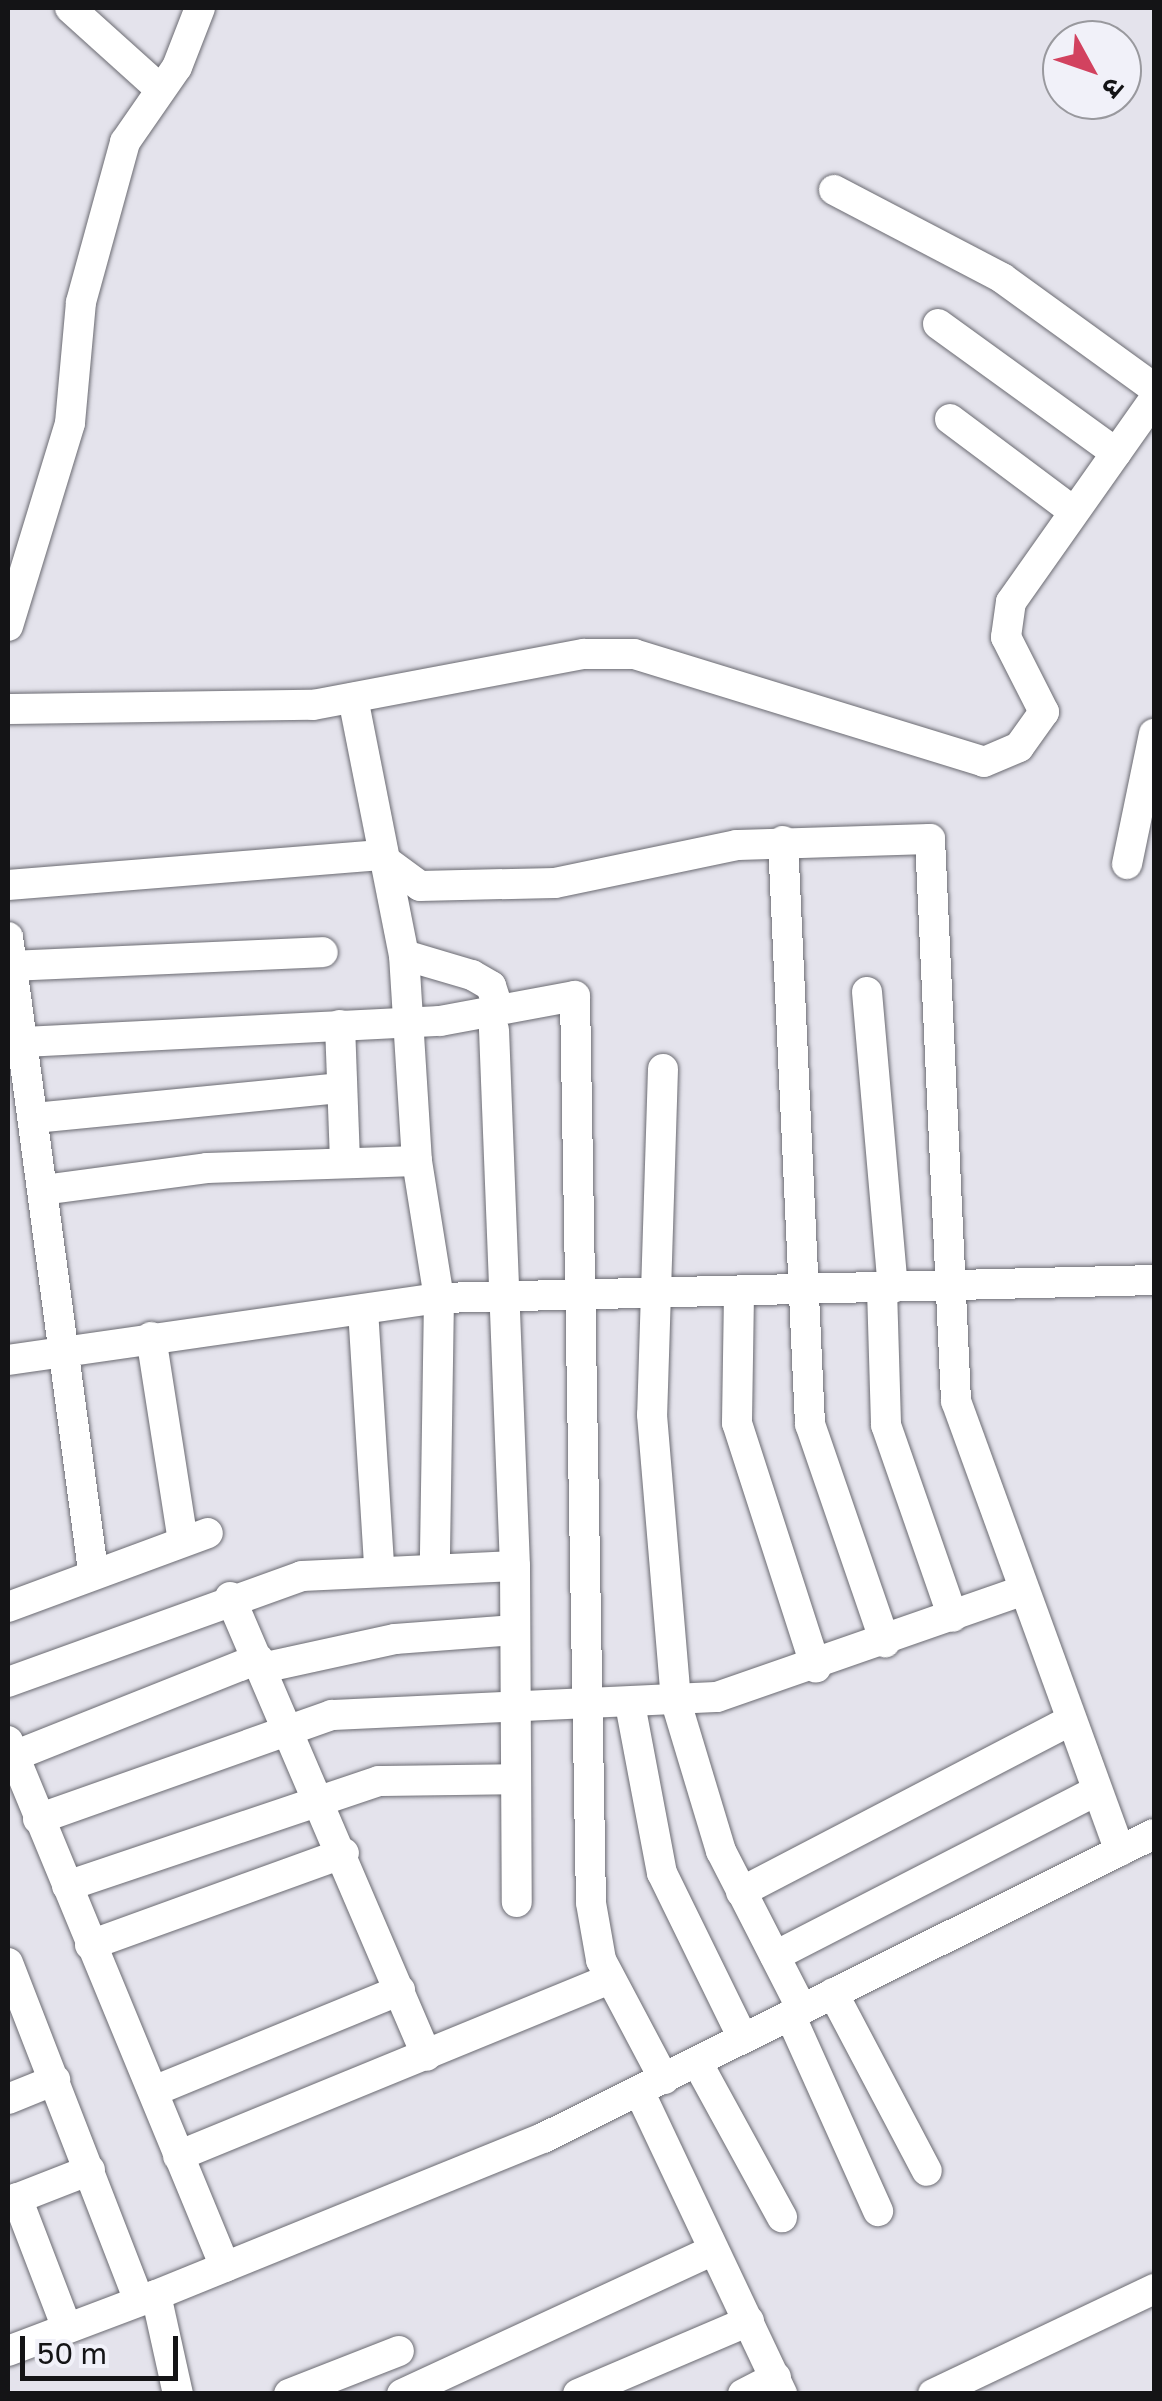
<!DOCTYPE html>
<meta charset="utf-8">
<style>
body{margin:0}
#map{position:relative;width:1162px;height:2401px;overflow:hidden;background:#e4e3ec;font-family:"Golos Text","Noto Sans Devanagari",sans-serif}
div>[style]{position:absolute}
.roads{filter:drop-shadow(0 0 2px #6b6b72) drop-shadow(0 0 2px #6b6b72)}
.minor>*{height:30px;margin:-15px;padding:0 15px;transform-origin:15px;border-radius:15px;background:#fff}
span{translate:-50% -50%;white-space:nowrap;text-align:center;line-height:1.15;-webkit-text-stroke:10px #f1f1f9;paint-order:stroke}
.frame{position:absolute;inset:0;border:10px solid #141416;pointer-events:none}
.north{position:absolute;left:1042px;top:20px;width:100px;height:100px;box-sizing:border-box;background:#f1f1f9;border:2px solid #99999e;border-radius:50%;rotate:130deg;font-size:28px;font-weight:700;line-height:40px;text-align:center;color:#141416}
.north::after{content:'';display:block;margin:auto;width:35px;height:45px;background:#d2425f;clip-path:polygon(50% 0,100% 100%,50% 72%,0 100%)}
.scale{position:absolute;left:20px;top:2336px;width:158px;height:45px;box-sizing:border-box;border:5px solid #141416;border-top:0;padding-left:12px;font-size:30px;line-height:35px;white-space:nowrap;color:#141416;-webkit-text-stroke:8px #f1f1f9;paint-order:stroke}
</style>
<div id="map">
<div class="roads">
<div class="minor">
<i style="left:70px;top:8px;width:121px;rotate:42deg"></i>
<i style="left:834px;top:190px;width:190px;rotate:27.6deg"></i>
<i style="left:1002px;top:278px;width:188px;rotate:35.9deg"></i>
<i style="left:938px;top:324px;width:220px;rotate:35.9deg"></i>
<i style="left:950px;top:419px;width:154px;rotate:36.8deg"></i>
<i style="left:8px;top:626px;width:212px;rotate:-73deg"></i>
<i style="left:70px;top:423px;width:121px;rotate:-84.8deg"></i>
<i style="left:81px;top:302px;width:166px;rotate:-74.6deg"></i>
<i style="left:125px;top:142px;width:91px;rotate:-55.3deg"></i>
<i style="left:177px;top:67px;width:63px;rotate:-68.7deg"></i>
<i style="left:353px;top:698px;width:262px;rotate:78.8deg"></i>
<i style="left:404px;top:955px;width:206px;rotate:86.4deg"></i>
<i style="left:417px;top:1161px;width:139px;rotate:80.9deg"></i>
<i style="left:439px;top:1298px;width:266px;rotate:90.9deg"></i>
<i style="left:8px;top:709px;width:305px;rotate:-0.8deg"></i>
<i style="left:313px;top:705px;width:276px;rotate:-10.7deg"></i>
<i style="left:584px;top:654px;width:50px"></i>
<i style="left:634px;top:654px;width:366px;rotate:17.1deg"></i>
<i style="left:984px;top:762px;width:38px;rotate:-23deg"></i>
<i style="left:1019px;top:747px;width:43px;rotate:-54.5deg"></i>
<i style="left:1044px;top:712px;width:84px;rotate:-116.9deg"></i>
<i style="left:1006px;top:637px;width:35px;rotate:-82deg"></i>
<i style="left:1011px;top:602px;width:248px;rotate:-54.8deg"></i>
<i style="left:783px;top:841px;width:584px;rotate:87.35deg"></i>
<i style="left:810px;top:1424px;width:231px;rotate:71deg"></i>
<i style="left:1127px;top:864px;width:133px;rotate:-78.3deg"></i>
<i style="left:8px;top:885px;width:371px;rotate:-4.6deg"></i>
<i style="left:378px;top:855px;width:52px;rotate:36.4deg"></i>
<i style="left:420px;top:886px;width:135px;rotate:-1.3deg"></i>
<i style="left:555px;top:883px;width:186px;rotate:-11.8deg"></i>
<i style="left:737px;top:845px;width:193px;rotate:-1.8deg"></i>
<i style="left:930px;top:839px;width:563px;rotate:87.35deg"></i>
<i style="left:956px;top:1401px;width:479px;rotate:70deg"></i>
<i style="left:8px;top:937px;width:640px;rotate:82.36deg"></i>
<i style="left:404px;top:955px;width:71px;rotate:16.4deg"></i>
<i style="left:472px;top:975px;width:22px;rotate:30deg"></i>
<i style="left:491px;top:986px;width:25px;rotate:72deg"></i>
<i style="left:8px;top:966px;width:315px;rotate:-2.5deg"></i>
<i style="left:867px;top:992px;width:297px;rotate:85deg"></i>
<i style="left:340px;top:1025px;width:136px;rotate:87.9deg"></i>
<i style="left:494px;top:1030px;width:536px;rotate:87.76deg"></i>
<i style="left:515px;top:1566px;width:336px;rotate:89.7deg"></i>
<i style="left:24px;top:1042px;width:417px;rotate:-2.9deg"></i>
<i style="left:440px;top:1021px;width:137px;rotate:-10.5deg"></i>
<i style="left:575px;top:996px;width:907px;rotate:88.99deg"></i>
<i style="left:591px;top:1903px;width:58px;rotate:80deg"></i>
<i style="left:601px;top:1960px;width:135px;rotate:62.1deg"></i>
<i style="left:663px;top:1069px;width:346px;rotate:91.8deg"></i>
<i style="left:652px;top:1415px;width:288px;rotate:85.2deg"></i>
<i style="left:676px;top:1702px;width:156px;rotate:73.2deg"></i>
<i style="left:721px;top:1851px;width:178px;rotate:62.9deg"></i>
<i style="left:34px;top:1118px;width:307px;rotate:-5.6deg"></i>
<i style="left:43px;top:1190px;width:165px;rotate:-7.6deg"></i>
<i style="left:207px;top:1168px;width:210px;rotate:-1.9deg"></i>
<i style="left:882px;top:1289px;width:136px;rotate:88.3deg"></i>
<i style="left:886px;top:1425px;width:203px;rotate:70.8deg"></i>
<i style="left:739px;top:1294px;width:129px;rotate:90.9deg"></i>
<i style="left:737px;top:1423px;width:257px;rotate:72.1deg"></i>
<i style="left:363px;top:1310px;width:256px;rotate:86.4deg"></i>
<i style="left:151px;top:1337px;width:206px;rotate:81.1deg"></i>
<i style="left:8px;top:1360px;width:435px;rotate:-8.2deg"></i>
<i style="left:439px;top:1298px;width:715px;rotate:-1.44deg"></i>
<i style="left:230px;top:1597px;width:499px;rotate:66.8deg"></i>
<i style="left:8px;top:1607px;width:213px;rotate:-20.3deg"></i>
<i style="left:262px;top:1668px;width:136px;rotate:-12.3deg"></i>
<i style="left:395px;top:1639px;width:120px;rotate:-4.3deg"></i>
<i style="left:8px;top:1682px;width:313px;rotate:-19.8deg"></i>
<i style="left:302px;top:1576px;width:213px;rotate:-2.7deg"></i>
<i style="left:630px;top:1704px;width:172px;rotate:79.3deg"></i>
<i style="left:662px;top:1873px;width:184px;rotate:63.9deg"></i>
<i style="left:8px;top:1741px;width:569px;rotate:67.58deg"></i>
<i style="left:14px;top:1756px;width:263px;rotate:-21.7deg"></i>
<i style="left:38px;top:1819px;width:312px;rotate:-19.5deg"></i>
<i style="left:332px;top:1715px;width:385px;rotate:-2.7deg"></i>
<i style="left:717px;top:1697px;width:319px;rotate:-19.2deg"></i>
<i style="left:67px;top:1886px;width:329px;rotate:-18.6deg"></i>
<i style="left:379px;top:1781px;width:136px;rotate:-0.8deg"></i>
<i style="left:741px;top:1892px;width:369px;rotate:-27.5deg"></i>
<i style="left:90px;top:1945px;width:270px;rotate:-19.9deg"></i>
<i style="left:775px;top:1956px;width:361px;rotate:-27.2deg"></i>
<i style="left:8px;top:1963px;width:362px;rotate:68.8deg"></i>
<i style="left:833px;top:1993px;width:201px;rotate:62.2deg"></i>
<i style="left:790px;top:2015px;width:215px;rotate:65.8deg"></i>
<i style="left:697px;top:2062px;width:177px;rotate:61.3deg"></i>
<i style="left:154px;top:2091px;width:266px;rotate:-22.3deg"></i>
<i style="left:639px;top:2091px;width:335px;rotate:64.7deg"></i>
<i style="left:8px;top:2099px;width:51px;rotate:-22deg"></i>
<i style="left:178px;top:2156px;width:467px;rotate:-22.3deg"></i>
<i style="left:17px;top:2198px;width:139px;rotate:69deg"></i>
<i style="left:8px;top:2202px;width:88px;rotate:-21.3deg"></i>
<i style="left:8px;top:2351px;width:158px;rotate:-20.7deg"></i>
<i style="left:178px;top:2394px;width:101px;rotate:-102.5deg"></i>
<i style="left:156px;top:2295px;width:418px;rotate:-22.1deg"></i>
<i style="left:543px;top:2138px;width:682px;rotate:-26.45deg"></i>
<i style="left:289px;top:2394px;width:118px;rotate:-21.4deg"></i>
<i style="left:402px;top:2394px;width:343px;rotate:-24.8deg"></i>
<i style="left:578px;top:2394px;width:186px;rotate:-23.1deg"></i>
<i style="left:743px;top:2394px;width:37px;rotate:-27deg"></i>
<i style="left:933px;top:2394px;width:245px;rotate:-25.4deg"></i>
</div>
</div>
<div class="frame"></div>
<div class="north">उ</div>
<div class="scale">50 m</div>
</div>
